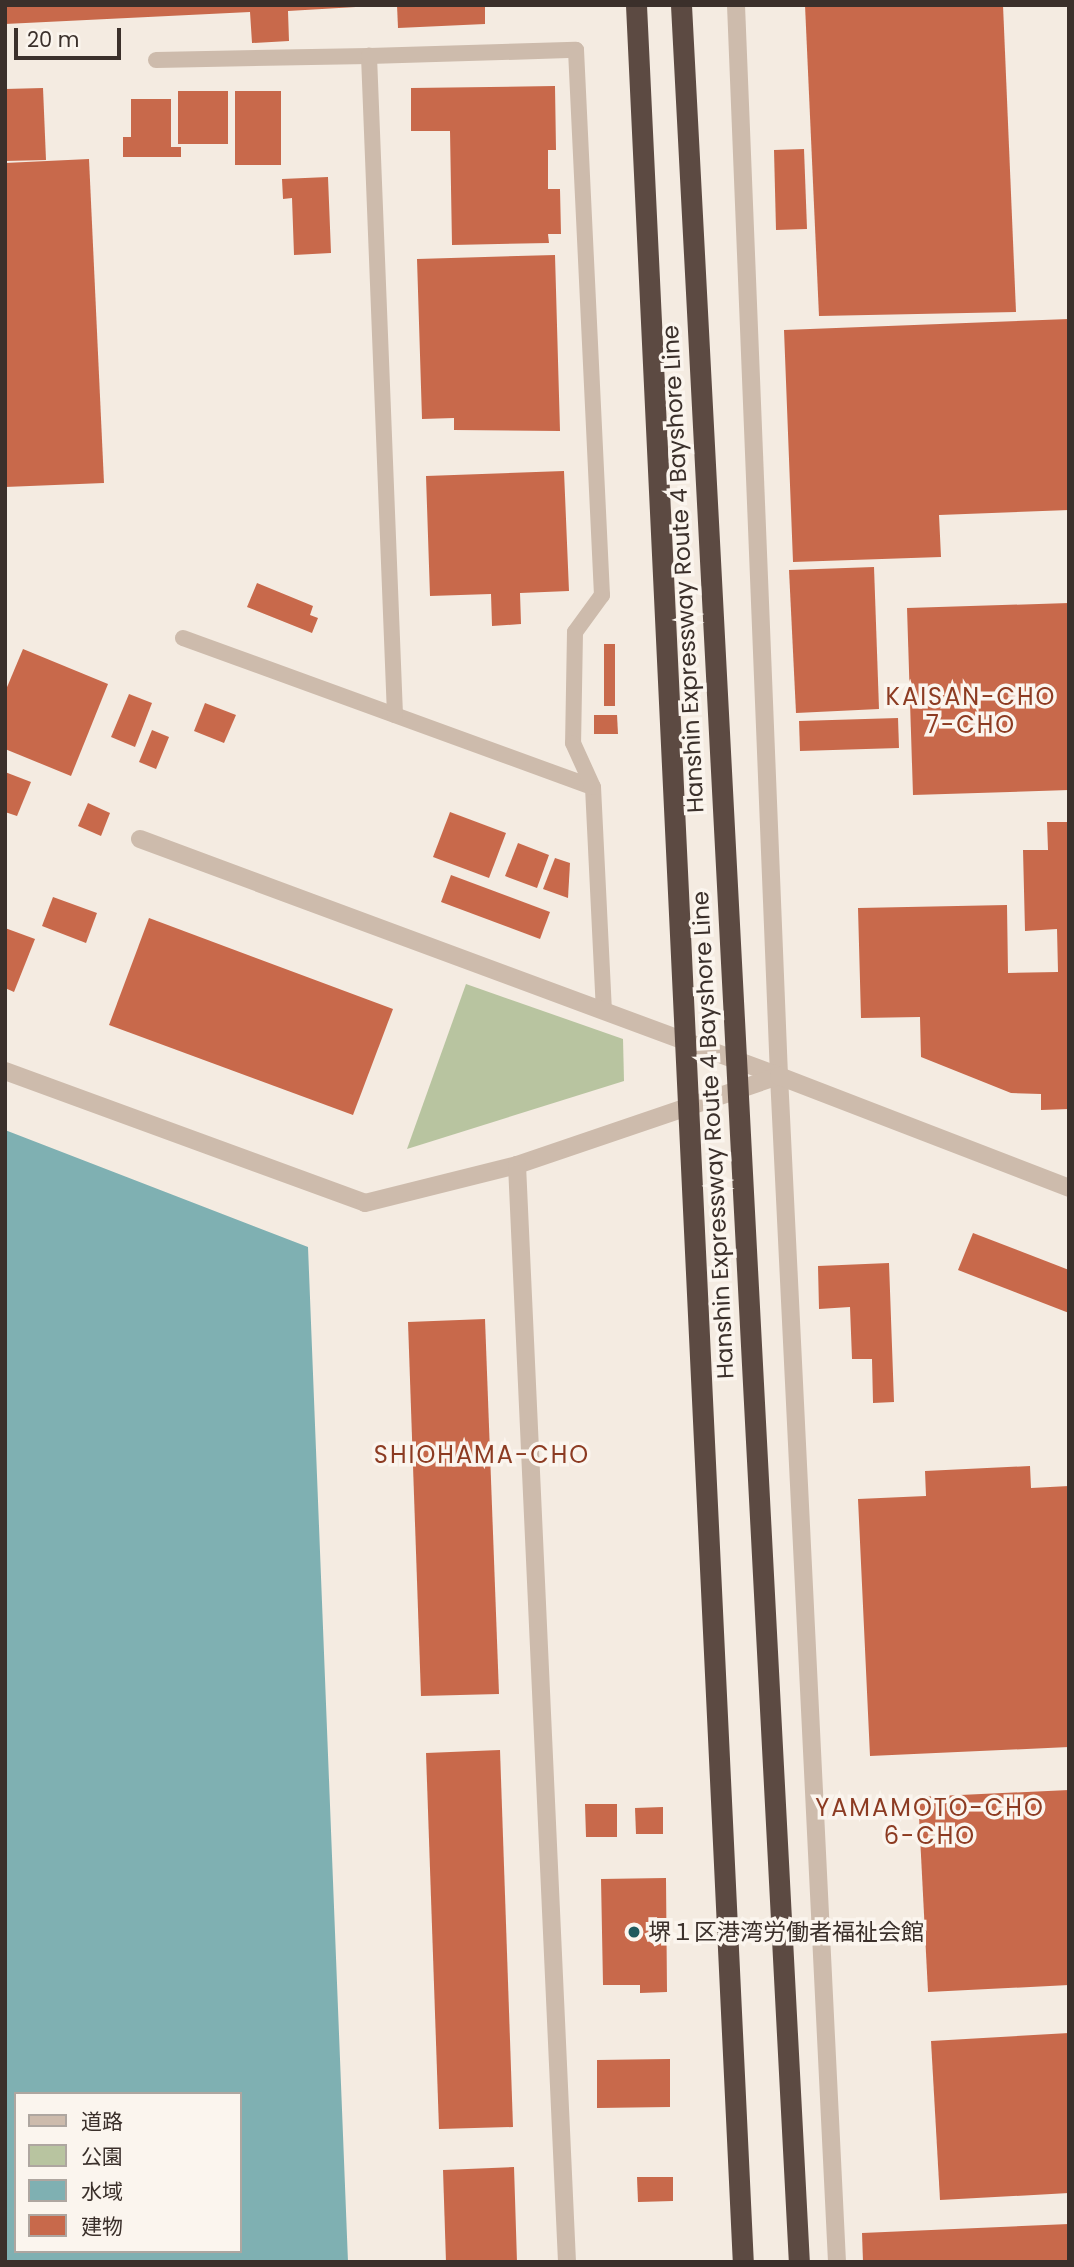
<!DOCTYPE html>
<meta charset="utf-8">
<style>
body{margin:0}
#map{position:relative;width:1074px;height:2267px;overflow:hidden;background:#f4ebe1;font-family:Poppins,"Noto Sans JP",sans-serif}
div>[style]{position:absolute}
.green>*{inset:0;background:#b8c4a0}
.water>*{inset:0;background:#7fb0b2}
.building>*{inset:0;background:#c8694b}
.service>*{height:16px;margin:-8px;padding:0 8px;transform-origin:8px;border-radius:8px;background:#cdbbac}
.minor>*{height:18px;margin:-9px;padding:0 9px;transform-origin:9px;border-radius:9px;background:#cdbbac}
.tertiary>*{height:18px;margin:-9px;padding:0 9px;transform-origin:9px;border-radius:9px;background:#cdbbac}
.motorway-bridge>*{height:21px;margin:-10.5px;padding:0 10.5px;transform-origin:10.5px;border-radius:10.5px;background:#5c4a42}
.dots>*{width:19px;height:19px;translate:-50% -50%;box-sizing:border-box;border:4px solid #fbf5ee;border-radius:50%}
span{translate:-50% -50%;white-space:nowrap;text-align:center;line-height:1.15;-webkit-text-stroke:7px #fbf5ee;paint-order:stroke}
.street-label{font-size:23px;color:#3b302b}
.poi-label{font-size:23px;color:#3b302b}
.left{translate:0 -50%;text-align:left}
.neighbourhood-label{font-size:24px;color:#8c3b22;letter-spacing:2px}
.frame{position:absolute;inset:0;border:7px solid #3b302b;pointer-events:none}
.legend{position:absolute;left:14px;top:2092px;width:228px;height:161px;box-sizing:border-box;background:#fbf5ee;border:2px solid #aea6a0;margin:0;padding:9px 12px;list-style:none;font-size:21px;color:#3b302b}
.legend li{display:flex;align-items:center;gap:14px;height:35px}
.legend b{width:35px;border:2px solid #aea6a0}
.scale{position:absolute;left:14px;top:28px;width:107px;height:32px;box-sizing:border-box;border:4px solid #3b302b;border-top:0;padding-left:9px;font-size:21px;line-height:24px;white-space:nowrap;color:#3b302b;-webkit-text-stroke:5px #fbf5ee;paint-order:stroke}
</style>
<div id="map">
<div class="green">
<i style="clip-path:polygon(466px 984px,623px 1039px,624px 1081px,407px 1149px)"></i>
</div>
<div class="water">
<i style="clip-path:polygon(evenodd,5px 1130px,308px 1247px,348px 2262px,5px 2262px,5px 1130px,16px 2094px,240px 2094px,240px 2251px,16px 2251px,16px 2094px)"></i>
</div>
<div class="building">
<i style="clip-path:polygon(5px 5px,356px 5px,356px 7px,288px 11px,289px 41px,252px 43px,250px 12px,5px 24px)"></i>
<i style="clip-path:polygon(397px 5px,485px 5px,485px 24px,398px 28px)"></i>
<i style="clip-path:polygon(805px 5px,1003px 5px,1016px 312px,819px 316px)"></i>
<i style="clip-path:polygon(555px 86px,556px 150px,548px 150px,548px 189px,560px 189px,561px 234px,548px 234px,549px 243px,452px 245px,450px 131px,411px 131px,411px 88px)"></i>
<i style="clip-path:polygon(43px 88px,46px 160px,5px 161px,5px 89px)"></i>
<i style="clip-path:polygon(178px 91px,228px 91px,228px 144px,178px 144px)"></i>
<i style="clip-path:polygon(235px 91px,281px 91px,281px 165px,235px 165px)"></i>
<i style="clip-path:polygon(131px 99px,171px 99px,171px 147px,181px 147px,181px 157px,123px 157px,123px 137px,131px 137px)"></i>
<i style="clip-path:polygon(804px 149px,807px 229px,776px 230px,774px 150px)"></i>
<i style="clip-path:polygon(89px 159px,104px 483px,5px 487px,5px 163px)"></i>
<i style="clip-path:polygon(328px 177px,331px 253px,294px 255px,292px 198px,283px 199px,282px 179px)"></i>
<i style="clip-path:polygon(555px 255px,560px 431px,454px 430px,454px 418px,422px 419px,417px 259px)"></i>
<i style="clip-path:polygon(1069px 319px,1069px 510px,939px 515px,941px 557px,793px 562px,784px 330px)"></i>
<i style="clip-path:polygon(564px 471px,569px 591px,520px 593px,521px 624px,492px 626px,491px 594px,430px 596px,426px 476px)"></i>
<i style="clip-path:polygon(874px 567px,879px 709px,796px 713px,789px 570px)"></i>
<i style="clip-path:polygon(257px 583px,313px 606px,310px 615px,318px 618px,312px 633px,247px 607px)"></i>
<i style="clip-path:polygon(1069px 603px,1069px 790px,913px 795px,907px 608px)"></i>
<i style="clip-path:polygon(604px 644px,615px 644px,615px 706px,604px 706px)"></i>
<i style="clip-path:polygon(23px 649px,108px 684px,71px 776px,5px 749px,5px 692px)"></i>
<i style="clip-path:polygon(129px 694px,152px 703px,135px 747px,111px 737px)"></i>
<i style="clip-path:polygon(205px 703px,236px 715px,224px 743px,194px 731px)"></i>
<i style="clip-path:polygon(594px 715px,617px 715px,618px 734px,594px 734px)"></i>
<i style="clip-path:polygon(898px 718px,899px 748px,800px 751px,799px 721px)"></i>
<i style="clip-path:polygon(152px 730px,169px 737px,156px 769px,139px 762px)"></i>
<i style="clip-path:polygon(5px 772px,31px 782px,17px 816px,5px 812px)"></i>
<i style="clip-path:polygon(88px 803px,110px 813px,101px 836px,78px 826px)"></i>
<i style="clip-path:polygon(450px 812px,506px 833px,489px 878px,433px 857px)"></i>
<i style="clip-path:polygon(1047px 822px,1069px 822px,1069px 1109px,1041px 1110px,1041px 1094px,1011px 1093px,921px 1057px,920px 1017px,861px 1018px,858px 908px,1007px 905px,1008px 973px,1058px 972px,1057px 929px,1025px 931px,1023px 850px,1048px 850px)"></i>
<i style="clip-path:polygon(518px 843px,549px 855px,537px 888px,505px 876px)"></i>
<i style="clip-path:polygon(555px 858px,570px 863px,568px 898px,543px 889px)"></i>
<i style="clip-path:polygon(451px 875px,550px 912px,540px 939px,441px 902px)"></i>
<i style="clip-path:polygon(53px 897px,97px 913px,86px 943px,42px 926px)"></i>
<i style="clip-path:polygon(149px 918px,393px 1009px,353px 1115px,109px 1025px)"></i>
<i style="clip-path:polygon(5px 928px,35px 939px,14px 992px,5px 988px)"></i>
<i style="clip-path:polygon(973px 1233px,1069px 1270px,1069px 1313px,958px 1270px)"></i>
<i style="clip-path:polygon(889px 1263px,894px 1402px,873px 1403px,872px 1359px,852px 1359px,850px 1307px,819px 1309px,818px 1266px)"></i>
<i style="clip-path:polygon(485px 1319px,499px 1694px,421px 1696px,408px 1322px)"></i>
<i style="clip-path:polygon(1030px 1466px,1031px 1488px,1069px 1486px,1069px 1747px,870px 1756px,858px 1499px,926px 1496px,925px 1471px)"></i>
<i style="clip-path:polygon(500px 1750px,513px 2127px,439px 2129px,426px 1753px)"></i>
<i style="clip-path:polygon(1069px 1790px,1069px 1985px,928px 1992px,918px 1797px)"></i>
<i style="clip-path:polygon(585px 1804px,617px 1804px,617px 1837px,586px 1837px)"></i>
<i style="clip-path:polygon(663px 1807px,663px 1834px,636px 1834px,635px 1808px)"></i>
<i style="clip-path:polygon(666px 1878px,667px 1992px,640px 1993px,640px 1985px,603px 1985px,601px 1879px)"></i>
<i style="clip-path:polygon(1069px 2033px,1069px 2193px,940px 2200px,931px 2041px)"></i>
<i style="clip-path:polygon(670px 2059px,670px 2107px,597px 2108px,597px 2060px)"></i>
<i style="clip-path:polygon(514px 2167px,517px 2262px,446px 2262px,443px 2170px)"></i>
<i style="clip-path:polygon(637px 2177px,673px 2177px,673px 2201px,638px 2202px)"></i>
<i style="clip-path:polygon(1069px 2224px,1069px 2262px,863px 2262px,862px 2233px)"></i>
</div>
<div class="service">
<i style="left:156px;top:60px;width:213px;rotate:-1.1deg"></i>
<i style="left:183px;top:638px;width:436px;rotate:20deg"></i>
<i style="left:593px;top:787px;width:224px;rotate:87.2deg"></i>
<i style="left:395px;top:715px;width:660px;rotate:-92.26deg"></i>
<i style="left:369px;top:56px;width:207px;rotate:-1.7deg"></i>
<i style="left:576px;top:50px;width:546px;rotate:87.27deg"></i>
<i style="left:602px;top:595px;width:46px;rotate:126.1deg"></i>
<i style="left:575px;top:632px;width:111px;rotate:91deg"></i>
<i style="left:573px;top:743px;width:48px;rotate:65.6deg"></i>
</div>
<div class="minor">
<i style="left:736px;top:5px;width:1072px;rotate:87.7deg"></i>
<i style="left:779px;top:1076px;width:1187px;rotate:87.2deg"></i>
<i style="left:140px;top:839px;width:682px;rotate:20.35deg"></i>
<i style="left:5px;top:1071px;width:383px;rotate:20.1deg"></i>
<i style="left:365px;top:1203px;width:157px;rotate:-14deg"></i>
<i style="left:517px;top:1165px;width:277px;rotate:-18.8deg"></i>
<i style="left:517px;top:1165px;width:1098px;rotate:87.39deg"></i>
</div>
<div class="tertiary">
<i style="left:779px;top:1076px;width:311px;rotate:21.1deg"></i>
</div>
<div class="motorway-bridge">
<i style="left:636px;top:5px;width:2260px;rotate:87.29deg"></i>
<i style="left:681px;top:5px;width:2260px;rotate:87.01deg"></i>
</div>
<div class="dots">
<i style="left:634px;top:1932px;background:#1f5a5e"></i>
</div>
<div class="street-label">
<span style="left:683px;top:569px;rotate:-93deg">Hanshin Expressway Route 4 Bayshore Line</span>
<span style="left:713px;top:1135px;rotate:-93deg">Hanshin Expressway Route 4 Bayshore Line</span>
</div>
<div class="poi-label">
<span class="left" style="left:648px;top:1932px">堺１区港湾労働者福祉会館</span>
</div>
<div class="neighbourhood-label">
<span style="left:971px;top:711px">KAISAN-CHO<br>7-CHO</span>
<span style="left:482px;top:1455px">SHIOHAMA-CHO</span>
<span style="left:930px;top:1822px">YAMAMOTO-CHO<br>6-CHO</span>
</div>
<div class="frame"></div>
<ul class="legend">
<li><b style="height:9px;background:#cdbbac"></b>道路</li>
<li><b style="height:19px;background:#b8c4a0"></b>公園</li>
<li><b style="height:19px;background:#7fb0b2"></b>水域</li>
<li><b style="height:19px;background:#c8694b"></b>建物</li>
</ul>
<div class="scale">20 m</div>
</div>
